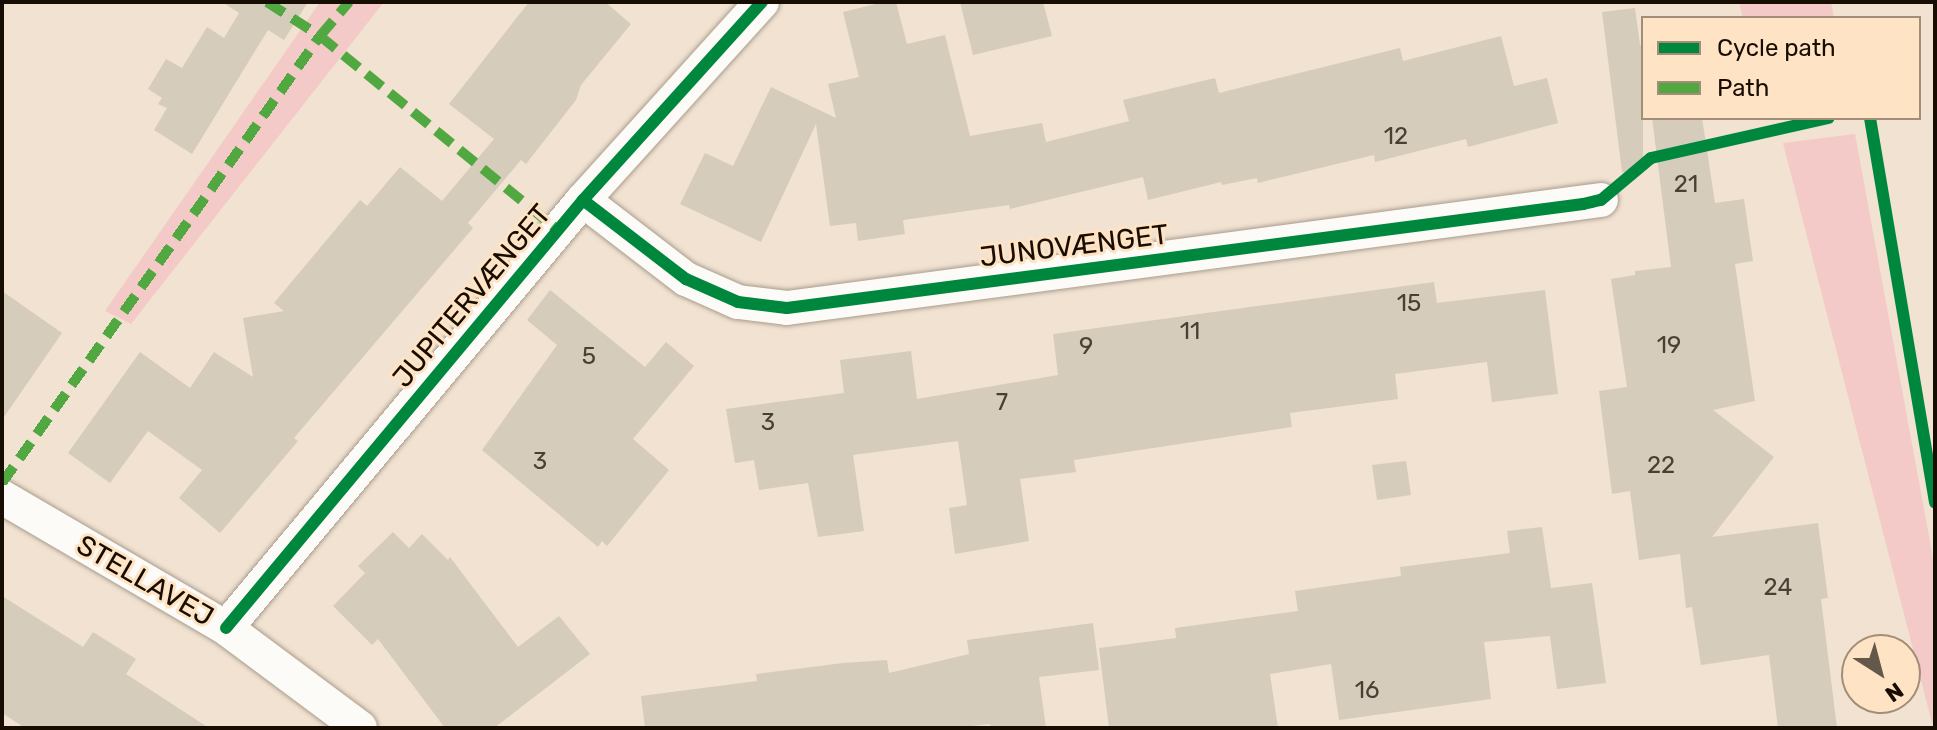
<!DOCTYPE html>
<meta charset="utf-8">
<style>
body{margin:0}
#map{position:relative;width:1937px;height:730px;overflow:hidden;background:#f1e2d1;font-family:Rubik,sans-serif}
div>[style]{position:absolute}
.green>*{inset:0;background:#f3cac7}
.building>*{inset:0;background:#d6ccbc}
.roads{filter:drop-shadow(0 0 2px #a99d8e) drop-shadow(0 0 2px #a99d8e)}
.street>*{height:34px;margin:-17px;padding:0 17px;transform-origin:17px;border-radius:17px;background:#fdfbf8}
.quiet>*{height:10px;margin-top:-5px;transform-origin:0;background:repeating-linear-gradient(90deg,#52a840 0 20px,transparent 0 30px)}
.cycleway>*{height:12px;margin:-6px;padding:0 6px;transform-origin:6px;border-radius:6px;background:#00873e}
span{translate:-50% -50%;white-space:nowrap;text-align:center;line-height:1.15;-webkit-text-stroke:6px #fee3c4;paint-order:stroke}
.number-label{font-size:24px;color:#4a3f32}
.number-label span{-webkit-text-stroke-width:0}
.street-label{font-size:28px;color:#180d02}
.frame{position:absolute;inset:0;border:4px solid #180d02;pointer-events:none}
.legend{position:absolute;left:1641px;top:16px;width:280px;height:104px;box-sizing:border-box;background:#fee3c4;border:2px solid #a28d76;margin:0;padding:10px 14px;list-style:none;font-size:24px;color:#180d02}
.legend li{display:flex;align-items:center;gap:16px;height:40px}
.legend b{width:40px;border:2px solid #a28d76}
.north{position:absolute;left:1841px;top:634px;width:80px;height:80px;box-sizing:border-box;background:#fee3c4;border:2px solid #a28d76;border-radius:50%;rotate:144deg;font-size:22px;font-weight:700;line-height:32px;text-align:center;color:#180d02}
.north::after{content:'';display:block;margin:auto;width:28px;height:36px;background:#64584a;clip-path:polygon(50% 0,100% 100%,50% 72%,0 100%)}
</style>
<div id="map">
<div class="green">
<i style="clip-path:polygon(320px 2px,384px 2px,131px 324px,105px 311px)"></i>
<i style="clip-path:polygon(1739px 2px,1831px 2px,1834px 18px,1743px 18px)"></i>
<i style="clip-path:polygon(1855px 134px,1935px 569px,1935px 722px,1932px 723px,1783px 143px)"></i>
</div>
<div class="building">
<i style="clip-path:polygon(222px 2px,308px 2px,284px 40px,268px 30px,192px 154px,154px 130px,167px 108px,158px 104px,162px 98px,148px 89px,166px 59px,182px 68px,207px 27px,224px 38px,239px 13px)"></i>
<i style="clip-path:polygon(529px 2px,605px 2px,631px 24px,581px 85px,576px 100px,526px 164px,521px 160px,468px 223px,473px 228px,294px 438px,298px 441px,220px 533px,179px 498px,202px 470px,148px 431px,110px 483px,68px 453px,140px 352px,190px 388px,214px 352px,253px 377px,243px 318px,284px 311px,274px 303px,360px 200px,367px 206px,400px 167px,442px 201px,494px 139px,449px 104px)"></i>
<i style="clip-path:polygon(884px 2px,896px 2px,907px 44px,945px 35px,970px 136px,1042px 123px,1046px 142px,1129px 121px,1123px 100px,1215px 78px,1219px 93px,1400px 48px,1403px 61px,1501px 36px,1514px 86px,1547px 78px,1558px 123px,1468px 147px,1466px 139px,1375px 162px,1374px 155px,1258px 183px,1257px 178px,1222px 185px,1221px 182px,1148px 200px,1143px 177px,1010px 209px,1009px 205px,903px 220px,905px 234px,858px 241px,856px 223px,830px 226px,816px 124px,761px 242px,680px 204px,705px 153px,733px 166px,771px 87px,836px 118px,828px 84px,859px 77px,843px 12px)"></i>
<i style="clip-path:polygon(960px 2px,1043px 2px,1052px 36px,973px 55px)"></i>
<i style="clip-path:polygon(1635px 8px,1640px 45px,1643px 44px,1643px 171px,1622px 172px,1602px 12px)"></i>
<i style="clip-path:polygon(1652px 118px,1702px 118px,1715px 203px,1744px 199px,1753px 261px,1735px 264px,1755px 401px,1713px 410px,1774px 457px,1712px 537px,1818px 523px,1828px 598px,1821px 599px,1837px 728px,1778px 728px,1769px 655px,1701px 665px,1692px 607px,1686px 608px,1680px 554px,1639px 560px,1630px 491px,1612px 494px,1599px 391px,1627px 387px,1611px 279px,1635px 275px,1635px 271px,1671px 267px)"></i>
<i style="clip-path:polygon(1434px 282px,1437px 303px,1545px 290px,1558px 394px,1492px 402px,1487px 362px,1395px 374px,1398px 399px,1290px 413px,1292px 427px,1074px 460px,1076px 472px,1020px 479px,1029px 541px,955px 554px,949px 508px,967px 505px,958px 441px,853px 455px,864px 531px,818px 537px,808px 483px,759px 490px,754px 460px,735px 463px,726px 409px,844px 393px,840px 360px,911px 351px,917px 399px,1058px 375px,1053px 334px)"></i>
<i style="clip-path:polygon(550px 290px,645px 367px,666px 342px,694px 366px,633px 439px,669px 470px,607px 546px,602px 541px,598px 547px,482px 450px,557px 345px,527px 320px)"></i>
<i style="clip-path:polygon(2px 291px,62px 333px,2px 420px)"></i>
<i style="clip-path:polygon(1406px 461px,1411px 495px,1377px 500px,1372px 465px)"></i>
<i style="clip-path:polygon(1542px 527px,1551px 588px,1592px 583px,1606px 683px,1557px 689px,1550px 636px,1484px 642px,1491px 699px,1339px 720px,1331px 664px,1270px 674px,1278px 728px,1109px 728px,1099px 648px,1176px 638px,1175px 628px,1298px 611px,1295px 591px,1401px 576px,1400px 567px,1510px 553px,1507px 531px)"></i>
<i style="clip-path:polygon(393px 532px,409px 548px,422px 534px,448px 560px,450px 557px,518px 647px,559px 616px,590px 654px,494px 728px,445px 728px,378px 639px,372px 645px,333px 606px,365px 573px,358px 566px)"></i>
<i style="clip-path:polygon(2px 596px,83px 647px,93px 632px,136px 659px,126px 674px,209px 728px,25px 728px,2px 713px)"></i>
<i style="clip-path:polygon(1093px 623px,1099px 670px,1039px 677px,1046px 728px,991px 728px,990px 724px,954px 728px,645px 728px,641px 696px,757px 681px,756px 674px,843px 663px,887px 660px,889px 673px,969px 654px,967px 640px)"></i>
</div>
<div class="roads">
<div class="street">
<i style="left:583px;top:200px;width:130px;rotate:37.5deg"></i>
<i style="left:686px;top:279px;width:57px;rotate:23.9deg"></i>
<i style="left:738px;top:302px;width:49px;rotate:7deg"></i>
<i style="left:787px;top:308px;width:821px;rotate:-7.56deg"></i>
<i style="left:2px;top:497px;width:259px;rotate:30.3deg"></i>
<i style="left:226px;top:628px;width:167px;rotate:36.7deg"></i>
<i style="left:226px;top:628px;width:557px;rotate:-50.17deg"></i>
<i style="left:583px;top:200px;width:267px;rotate:-47.9deg"></i>
</div>
</div>
<div class="quiet">
<i style="left:267px;top:2px;width:63px;rotate:32.7deg"></i>
<i style="left:320px;top:36px;width:307px;rotate:39.2deg"></i>
<i style="left:2px;top:483px;width:549px;rotate:-54.57deg"></i>
<i style="left:320px;top:36px;width:45px;rotate:-49.5deg"></i>
</div>
<div class="cycleway">
<i style="left:1870px;top:118px;width:390px;rotate:80.4deg"></i>
<i style="left:583px;top:200px;width:130px;rotate:37.5deg"></i>
<i style="left:686px;top:279px;width:57px;rotate:23.9deg"></i>
<i style="left:738px;top:302px;width:49px;rotate:7deg"></i>
<i style="left:787px;top:308px;width:803px;rotate:-7.44deg"></i>
<i style="left:1583px;top:204px;width:18px;rotate:-13deg"></i>
<i style="left:1601px;top:200px;width:65px;rotate:-40deg"></i>
<i style="left:1651px;top:158px;width:182px;rotate:-12.7deg"></i>
<i style="left:226px;top:628px;width:557px;rotate:-50.17deg"></i>
<i style="left:583px;top:200px;width:267px;rotate:-47.9deg"></i>
</div>
<div class="number-label">
<span style="left:1396px;top:137px">12</span>
<span style="left:1686px;top:185px">21</span>
<span style="left:1409px;top:304px">15</span>
<span style="left:1190px;top:332px">11</span>
<span style="left:1669px;top:346px">19</span>
<span style="left:1086px;top:347px">9</span>
<span style="left:589px;top:357px">5</span>
<span style="left:1002px;top:403px">7</span>
<span style="left:768px;top:423px">3</span>
<span style="left:540px;top:462px">3</span>
<span style="left:1661px;top:466px">22</span>
<span style="left:1778px;top:588px">24</span>
<span style="left:1367px;top:691px">16</span>
</div>
<div class="street-label">
<span style="left:1074px;top:246px;rotate:-7deg">JUNOVÆNGET</span>
<span style="left:472px;top:296px;rotate:-50deg">JUPITERVÆNGET</span>
<span style="left:145px;top:581px;rotate:30deg">STELLAVEJ</span>
</div>
<div class="frame"></div>
<ul class="legend">
<li><b style="height:10px;background:#00873e"></b>Cycle path</li>
<li><b style="height:10px;background:#52a840"></b>Path</li>
</ul>
<div class="north">N</div>
</div>
